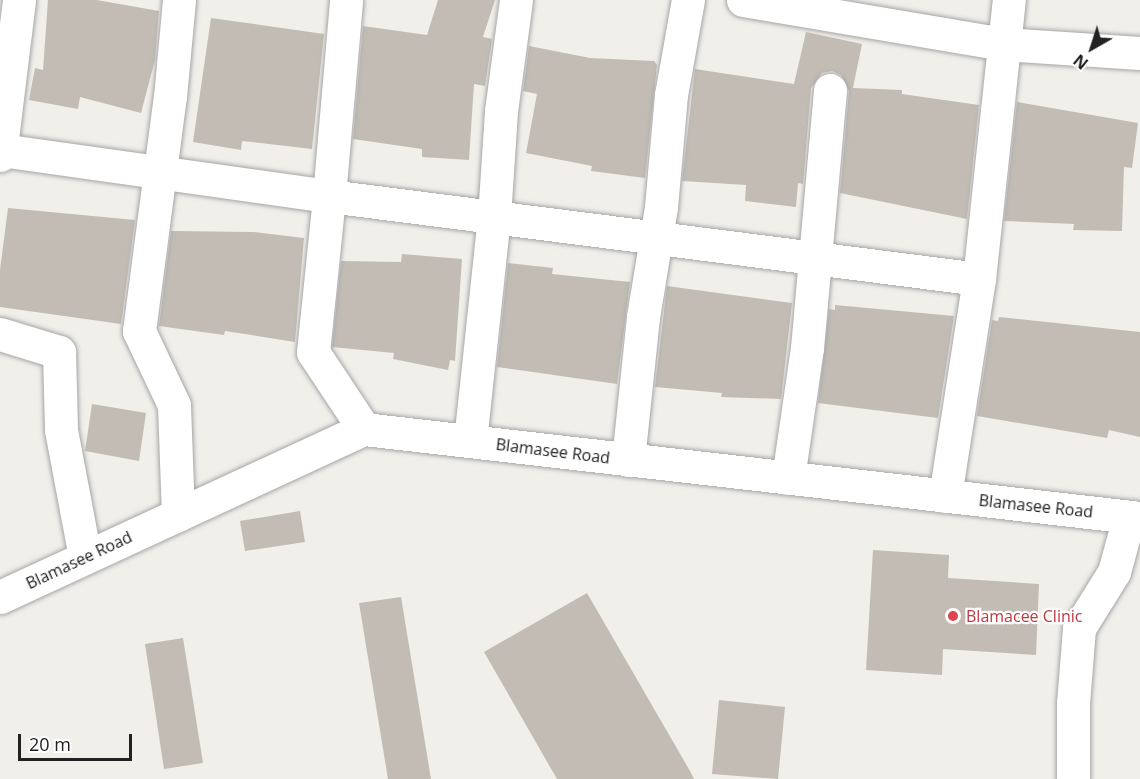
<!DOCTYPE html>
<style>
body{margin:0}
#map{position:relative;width:1140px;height:779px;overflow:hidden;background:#f1efe9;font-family:"Open Sans",sans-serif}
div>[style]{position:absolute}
.building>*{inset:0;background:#c2bcb5}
.roads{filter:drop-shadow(0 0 2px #a6a6a6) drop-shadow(0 0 2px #a6a6a6)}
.minor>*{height:33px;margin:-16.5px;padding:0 16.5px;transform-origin:16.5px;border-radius:16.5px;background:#fff}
.dots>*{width:16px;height:16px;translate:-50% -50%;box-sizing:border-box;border:3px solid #fff;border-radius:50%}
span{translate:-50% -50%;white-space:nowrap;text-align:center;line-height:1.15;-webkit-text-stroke:4.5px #fff;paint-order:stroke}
.street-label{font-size:16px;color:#222}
.health-label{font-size:16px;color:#be3a42}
.left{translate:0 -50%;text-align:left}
.north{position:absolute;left:1062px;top:18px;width:60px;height:60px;-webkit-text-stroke:4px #fff;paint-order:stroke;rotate:219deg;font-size:16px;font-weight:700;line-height:24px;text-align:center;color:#222}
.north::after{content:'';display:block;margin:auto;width:21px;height:27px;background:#222;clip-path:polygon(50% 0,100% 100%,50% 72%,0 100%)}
.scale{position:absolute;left:18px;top:734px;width:114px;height:27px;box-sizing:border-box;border:3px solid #222;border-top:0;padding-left:8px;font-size:18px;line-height:21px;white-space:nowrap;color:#222;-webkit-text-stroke:4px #fff;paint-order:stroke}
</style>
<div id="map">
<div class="building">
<i style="clip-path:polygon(48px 0,97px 0,159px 11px,155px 60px,141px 113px,80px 97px,78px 109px,29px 100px,35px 68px,43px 70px)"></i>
<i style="clip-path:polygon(438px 0,495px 0,483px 37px,492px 39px,485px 86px,474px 84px,469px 160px,422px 157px,422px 149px,353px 139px,363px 26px,427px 35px)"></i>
<i style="clip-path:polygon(211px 18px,324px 34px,312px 149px,242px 141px,241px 150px,193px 142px)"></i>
<i style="clip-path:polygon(806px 32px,862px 44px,853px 88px,902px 90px,902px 94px,979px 105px,967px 219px,840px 193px,849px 91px,841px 75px,832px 71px,822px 73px,811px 88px,803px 184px,798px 183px,796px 207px,745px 201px,746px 185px,682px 181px,695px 69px,794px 84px)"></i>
<i style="clip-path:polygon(529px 46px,590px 58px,654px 61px,657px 65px,645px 178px,591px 171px,592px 166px,526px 153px,537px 94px,523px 91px)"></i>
<i style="clip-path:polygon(1017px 102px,1138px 123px,1132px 168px,1124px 167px,1122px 231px,1073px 230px,1074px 224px,1004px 221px)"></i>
<i style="clip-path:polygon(8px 208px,135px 220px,121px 324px,0 307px,0 270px)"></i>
<i style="clip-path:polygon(171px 231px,253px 232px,304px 238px,295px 342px,225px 331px,224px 335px,159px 326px)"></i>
<i style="clip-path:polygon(402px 254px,462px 259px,455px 361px,450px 360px,448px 370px,393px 359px,394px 353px,332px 347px,341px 261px,401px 262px)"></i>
<i style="clip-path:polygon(508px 263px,553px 268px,552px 274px,630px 282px,617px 384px,497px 367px)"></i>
<i style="clip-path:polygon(667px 286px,792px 303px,781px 399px,721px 397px,722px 393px,655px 387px)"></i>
<i style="clip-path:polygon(835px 305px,954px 316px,938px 418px,818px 403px,829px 309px,835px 310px)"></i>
<i style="clip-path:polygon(999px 317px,1140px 332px,1140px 437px,1109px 430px,1107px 438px,977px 416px,992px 320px,998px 321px)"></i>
<i style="clip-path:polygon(92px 404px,146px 413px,139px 461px,85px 451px)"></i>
<i style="clip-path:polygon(300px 511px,305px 542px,245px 551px,240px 521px)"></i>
<i style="clip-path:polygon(873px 550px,949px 555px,948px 578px,1039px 584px,1036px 655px,943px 649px,942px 675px,866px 670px)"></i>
<i style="clip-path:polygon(587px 593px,690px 771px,694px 779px,557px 779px,484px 652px)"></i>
<i style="clip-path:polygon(401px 597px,431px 779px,388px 779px,359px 603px)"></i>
<i style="clip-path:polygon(183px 638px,203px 763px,164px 769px,145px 644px)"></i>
<i style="clip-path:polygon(719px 700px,785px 707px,778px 779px,712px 774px)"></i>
</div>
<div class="roads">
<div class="minor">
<i style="left:743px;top:0;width:264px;rotate:9.6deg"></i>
<i style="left:1003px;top:44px;width:137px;rotate:3.8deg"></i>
<i style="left:1px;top:150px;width:331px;rotate:8deg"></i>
<i style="left:329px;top:196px;width:197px;rotate:-85deg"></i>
<i style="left:0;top:155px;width:156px;rotate:-83deg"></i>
<i style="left:0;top:334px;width:62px;rotate:17deg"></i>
<i style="left:59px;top:352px;width:78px;rotate:88.5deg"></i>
<i style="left:61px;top:430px;width:129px;rotate:79.3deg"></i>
<i style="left:364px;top:429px;width:92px;rotate:-123.5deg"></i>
<i style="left:313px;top:352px;width:157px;rotate:-84.1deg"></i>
<i style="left:329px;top:196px;width:655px;rotate:7.28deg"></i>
<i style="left:979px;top:279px;width:281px;rotate:-83.9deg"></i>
<i style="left:470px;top:441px;width:225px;rotate:-83.9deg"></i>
<i style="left:494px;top:217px;width:106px;rotate:-86.2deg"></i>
<i style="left:501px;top:111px;width:112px;rotate:-82.3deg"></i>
<i style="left:628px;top:460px;width:144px;rotate:-84deg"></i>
<i style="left:643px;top:317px;width:111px;rotate:-80.7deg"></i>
<i style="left:661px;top:207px;width:112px;rotate:-84.9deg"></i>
<i style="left:671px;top:95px;width:97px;rotate:-79.9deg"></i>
<i style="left:788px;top:478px;width:131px;rotate:-81.7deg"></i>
<i style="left:807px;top:348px;width:259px;rotate:-84.9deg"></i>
<i style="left:945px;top:496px;width:220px;rotate:-81.1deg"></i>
<i style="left:178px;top:515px;width:110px;rotate:-92.1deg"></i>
<i style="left:174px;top:405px;width:82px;rotate:-115.3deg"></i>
<i style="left:139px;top:331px;width:236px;rotate:-82.5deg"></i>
<i style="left:170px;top:97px;width:97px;rotate:-84.7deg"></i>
<i style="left:0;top:597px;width:401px;rotate:-24.8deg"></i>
<i style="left:364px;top:429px;width:781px;rotate:6.54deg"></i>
<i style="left:1073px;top:779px;width:76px;rotate:-90deg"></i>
<i style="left:1073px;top:703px;width:75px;rotate:-85.4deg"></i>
<i style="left:1079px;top:628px;width:66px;rotate:-58deg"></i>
<i style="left:1114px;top:572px;width:57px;rotate:-74.7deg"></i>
</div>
</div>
<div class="dots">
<i style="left:953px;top:616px;background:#e0444e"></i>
</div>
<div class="street-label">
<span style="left:553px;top:451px;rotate:7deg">Blamasee Road</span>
<span style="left:1036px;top:506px;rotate:6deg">Blamasee Road</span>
<span style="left:79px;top:560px;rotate:-25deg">Blamasee Road</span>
</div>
<div class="health-label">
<span class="left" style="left:966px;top:616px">Blamacee Clinic</span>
</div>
<div class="north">N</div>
<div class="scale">20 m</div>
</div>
